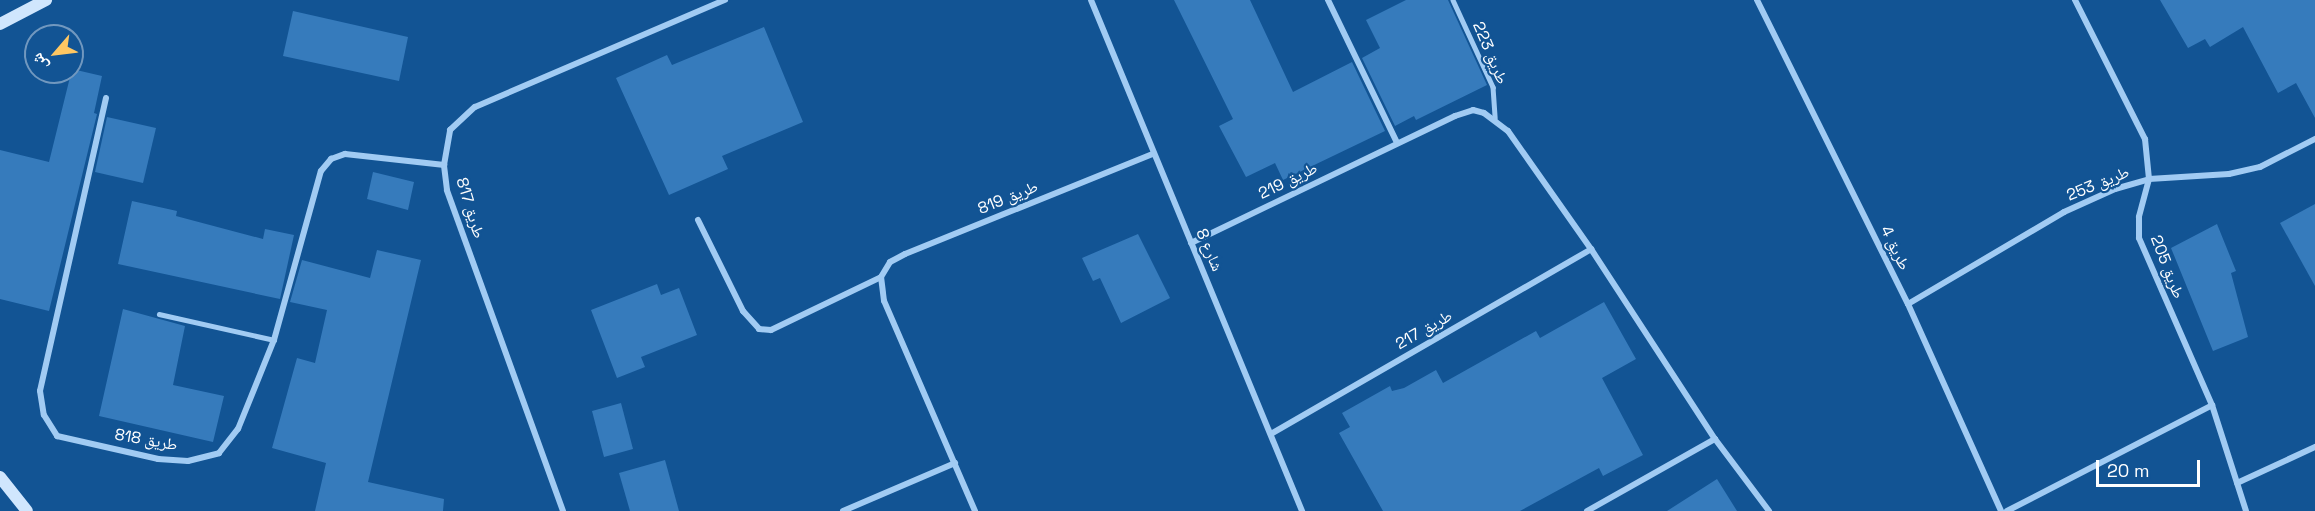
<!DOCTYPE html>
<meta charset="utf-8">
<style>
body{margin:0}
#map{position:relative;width:2315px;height:511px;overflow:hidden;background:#125494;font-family:"Space Grotesk","Noto Naskh Arabic",sans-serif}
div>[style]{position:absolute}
.building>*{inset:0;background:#367bbc}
.lane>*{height:4.5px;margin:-2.25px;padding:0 2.25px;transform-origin:2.25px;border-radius:2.25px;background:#a1cbf3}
.street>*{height:6px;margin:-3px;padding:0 3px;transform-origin:3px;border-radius:3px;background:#a1cbf3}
.secondary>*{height:12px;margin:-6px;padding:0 6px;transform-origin:6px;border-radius:6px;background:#d0e6fd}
span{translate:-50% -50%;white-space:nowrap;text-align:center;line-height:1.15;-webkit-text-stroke:4.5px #125494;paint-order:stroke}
.street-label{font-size:16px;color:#fff}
.north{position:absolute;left:24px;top:24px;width:60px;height:60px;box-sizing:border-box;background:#125494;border:2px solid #7198bf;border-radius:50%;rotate:242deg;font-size:16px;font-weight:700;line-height:24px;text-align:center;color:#fff}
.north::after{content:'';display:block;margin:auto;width:21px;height:27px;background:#ffc762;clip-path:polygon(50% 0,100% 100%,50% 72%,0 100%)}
.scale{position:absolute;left:2096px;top:460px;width:104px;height:27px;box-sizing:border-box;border:3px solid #fff;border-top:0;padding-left:8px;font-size:18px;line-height:21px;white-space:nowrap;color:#fff;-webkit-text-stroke:4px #125494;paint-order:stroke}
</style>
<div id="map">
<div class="building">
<i style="clip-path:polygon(1174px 0,1250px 0,1293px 92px,1352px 62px,1385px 131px,1283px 180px,1275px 163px,1246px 177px,1219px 126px,1233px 119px)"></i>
<i style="clip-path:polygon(1406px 0,1448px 0,1487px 85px,1416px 120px,1414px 116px,1395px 126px,1362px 58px,1380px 48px,1366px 20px)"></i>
<i style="clip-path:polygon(2160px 0,2315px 0,2315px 118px,2296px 83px,2278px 93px,2243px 27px,2210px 47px,2205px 39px,2188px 48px)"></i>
<i style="clip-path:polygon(293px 11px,408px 37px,399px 81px,283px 56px)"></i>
<i style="clip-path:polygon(764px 27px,803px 122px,722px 156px,728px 169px,669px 195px,616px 78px,667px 55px,672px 65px)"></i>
<i style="clip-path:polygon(72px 69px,102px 76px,94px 113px,97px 114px,49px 311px,0 299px,0 150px,49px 162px)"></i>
<i style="clip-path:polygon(107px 117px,156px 128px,143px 183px,95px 172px)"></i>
<i style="clip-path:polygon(373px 172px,414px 182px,408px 210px,367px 199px)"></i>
<i style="clip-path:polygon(132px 201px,177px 211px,176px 216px,263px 239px,265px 229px,294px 235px,280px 299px,118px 264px)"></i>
<i style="clip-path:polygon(2315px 204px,2315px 286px,2280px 223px)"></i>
<i style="clip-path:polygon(2217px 224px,2236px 271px,2231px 273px,2248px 337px,2213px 351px,2171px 248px)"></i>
<i style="clip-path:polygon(1138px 234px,1170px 298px,1121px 323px,1100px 278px,1093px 281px,1082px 258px)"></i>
<i style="clip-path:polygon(377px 250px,421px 260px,368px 482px,444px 499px,443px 511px,315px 511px,326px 463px,272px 448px,297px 358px,315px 363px,327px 310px,290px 302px,302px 260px,370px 278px)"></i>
<i style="clip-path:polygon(657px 284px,661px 295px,679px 288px,697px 335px,641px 357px,645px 367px,617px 378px,591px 310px)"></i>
<i style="clip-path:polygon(1604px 302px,1636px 359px,1602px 378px,1643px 455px,1603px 476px,1599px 468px,1520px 511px,1383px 511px,1339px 433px,1350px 427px,1342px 413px,1390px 386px,1392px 391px,1404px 388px,1436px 370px,1443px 383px,1536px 331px,1540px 338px)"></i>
<i style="clip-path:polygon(123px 309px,185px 326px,173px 385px,224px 396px,213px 442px,99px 416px)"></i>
<i style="clip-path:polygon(621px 403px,633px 449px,604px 457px,592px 411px)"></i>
<i style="clip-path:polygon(665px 460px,679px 511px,630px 511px,619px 473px)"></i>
<i style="clip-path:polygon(1717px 479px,1737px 511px,1667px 511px)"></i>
</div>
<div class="lane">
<i style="left:1453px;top:0;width:96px;rotate:65.3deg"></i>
<i style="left:1493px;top:87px;width:31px;rotate:86deg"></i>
<i style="left:159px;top:314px;width:118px;rotate:12.7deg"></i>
</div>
<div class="street">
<i style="left:1091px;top:0;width:553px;rotate:67.56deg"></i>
<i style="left:1328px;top:0;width:159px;rotate:64.2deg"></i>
<i style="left:1757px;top:0;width:339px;rotate:63.6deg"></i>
<i style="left:1908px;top:304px;width:227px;rotate:65.8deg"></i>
<i style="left:2075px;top:0;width:156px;rotate:63.3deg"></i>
<i style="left:2145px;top:139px;width:40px;rotate:84.3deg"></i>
<i style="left:2149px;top:179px;width:39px;rotate:105deg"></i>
<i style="left:2139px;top:217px;width:21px;rotate:90deg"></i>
<i style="left:2139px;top:238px;width:182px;rotate:66.4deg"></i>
<i style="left:2212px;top:405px;width:111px;rotate:72.2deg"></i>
<i style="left:106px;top:98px;width:300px;rotate:102.7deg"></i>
<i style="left:40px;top:391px;width:24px;rotate:81deg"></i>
<i style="left:44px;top:415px;width:25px;rotate:58deg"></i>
<i style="left:57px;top:436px;width:104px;rotate:12.8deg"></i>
<i style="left:158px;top:459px;width:30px;rotate:4deg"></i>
<i style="left:188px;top:461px;width:32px;rotate:-14deg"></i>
<i style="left:219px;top:453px;width:31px;rotate:-52deg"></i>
<i style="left:238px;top:429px;width:96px;rotate:-68deg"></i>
<i style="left:274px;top:340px;width:175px;rotate:-74.5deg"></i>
<i style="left:321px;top:171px;width:16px;rotate:-50deg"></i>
<i style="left:331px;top:159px;width:15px;rotate:-20deg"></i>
<i style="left:345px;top:154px;width:100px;rotate:6.3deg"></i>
<i style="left:698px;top:220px;width:102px;rotate:63.7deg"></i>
<i style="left:743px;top:311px;width:24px;rotate:48deg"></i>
<i style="left:759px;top:329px;width:12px;rotate:5deg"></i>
<i style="left:771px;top:330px;width:122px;rotate:-25.7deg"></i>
<i style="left:1191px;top:243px;width:293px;rotate:-25.7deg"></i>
<i style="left:1455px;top:116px;width:19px;rotate:-18deg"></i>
<i style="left:1473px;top:110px;width:11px;rotate:15deg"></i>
<i style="left:1484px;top:113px;width:30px;rotate:37deg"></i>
<i style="left:1508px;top:131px;width:144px;rotate:54.9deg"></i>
<i style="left:1591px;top:249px;width:227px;rotate:56.9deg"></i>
<i style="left:1715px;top:439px;width:90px;rotate:53.1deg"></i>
<i style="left:1908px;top:304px;width:181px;rotate:-30.5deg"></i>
<i style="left:2064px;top:212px;width:56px;rotate:-24.3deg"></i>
<i style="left:2115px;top:189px;width:35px;rotate:-16deg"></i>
<i style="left:2149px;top:179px;width:80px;rotate:-3.6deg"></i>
<i style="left:2229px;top:174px;width:32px;rotate:-13deg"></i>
<i style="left:2260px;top:167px;width:62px;rotate:-27deg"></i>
<i style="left:1271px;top:434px;width:370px;rotate:-30deg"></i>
<i style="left:2237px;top:483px;width:86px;rotate:-24.8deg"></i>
<i style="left:563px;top:511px;width:341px;rotate:-109.9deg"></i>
<i style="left:447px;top:190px;width:25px;rotate:-97deg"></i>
<i style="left:444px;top:165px;width:36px;rotate:-80deg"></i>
<i style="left:450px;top:130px;width:34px;rotate:-43deg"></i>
<i style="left:475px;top:107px;width:272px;rotate:-23.2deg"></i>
<i style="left:843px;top:511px;width:122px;rotate:-23.2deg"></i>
<i style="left:975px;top:511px;width:229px;rotate:-113.4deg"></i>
<i style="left:884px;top:301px;width:24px;rotate:-97deg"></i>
<i style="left:881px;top:277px;width:17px;rotate:-59deg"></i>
<i style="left:890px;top:262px;width:17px;rotate:-28deg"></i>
<i style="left:905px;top:254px;width:267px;rotate:-22deg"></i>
<i style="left:1587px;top:511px;width:147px;rotate:-29.4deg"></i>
<i style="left:2007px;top:511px;width:231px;rotate:-27.3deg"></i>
</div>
<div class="secondary">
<i style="left:0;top:24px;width:52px;rotate:-27.6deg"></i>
<i style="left:0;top:477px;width:43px;rotate:51.5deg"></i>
</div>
<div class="street-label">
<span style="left:1490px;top:53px;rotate:67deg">طريق 223</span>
<span style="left:1288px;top:181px;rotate:-26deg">طريق 219</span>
<span style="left:2098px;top:184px;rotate:-22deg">طريق 253</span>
<span style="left:1008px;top:198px;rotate:-22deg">طريق 819</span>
<span style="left:470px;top:208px;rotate:73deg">طريق 817</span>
<span style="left:1895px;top:248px;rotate:64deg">طريق 4</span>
<span style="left:1209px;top:250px;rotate:67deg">شارع 8</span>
<span style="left:2167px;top:267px;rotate:69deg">طريق 205</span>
<span style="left:1424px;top:330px;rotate:-30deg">طريق 217</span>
<span style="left:146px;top:440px;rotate:10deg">طريق 818</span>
</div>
<div class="north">ش</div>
<div class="scale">20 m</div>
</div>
